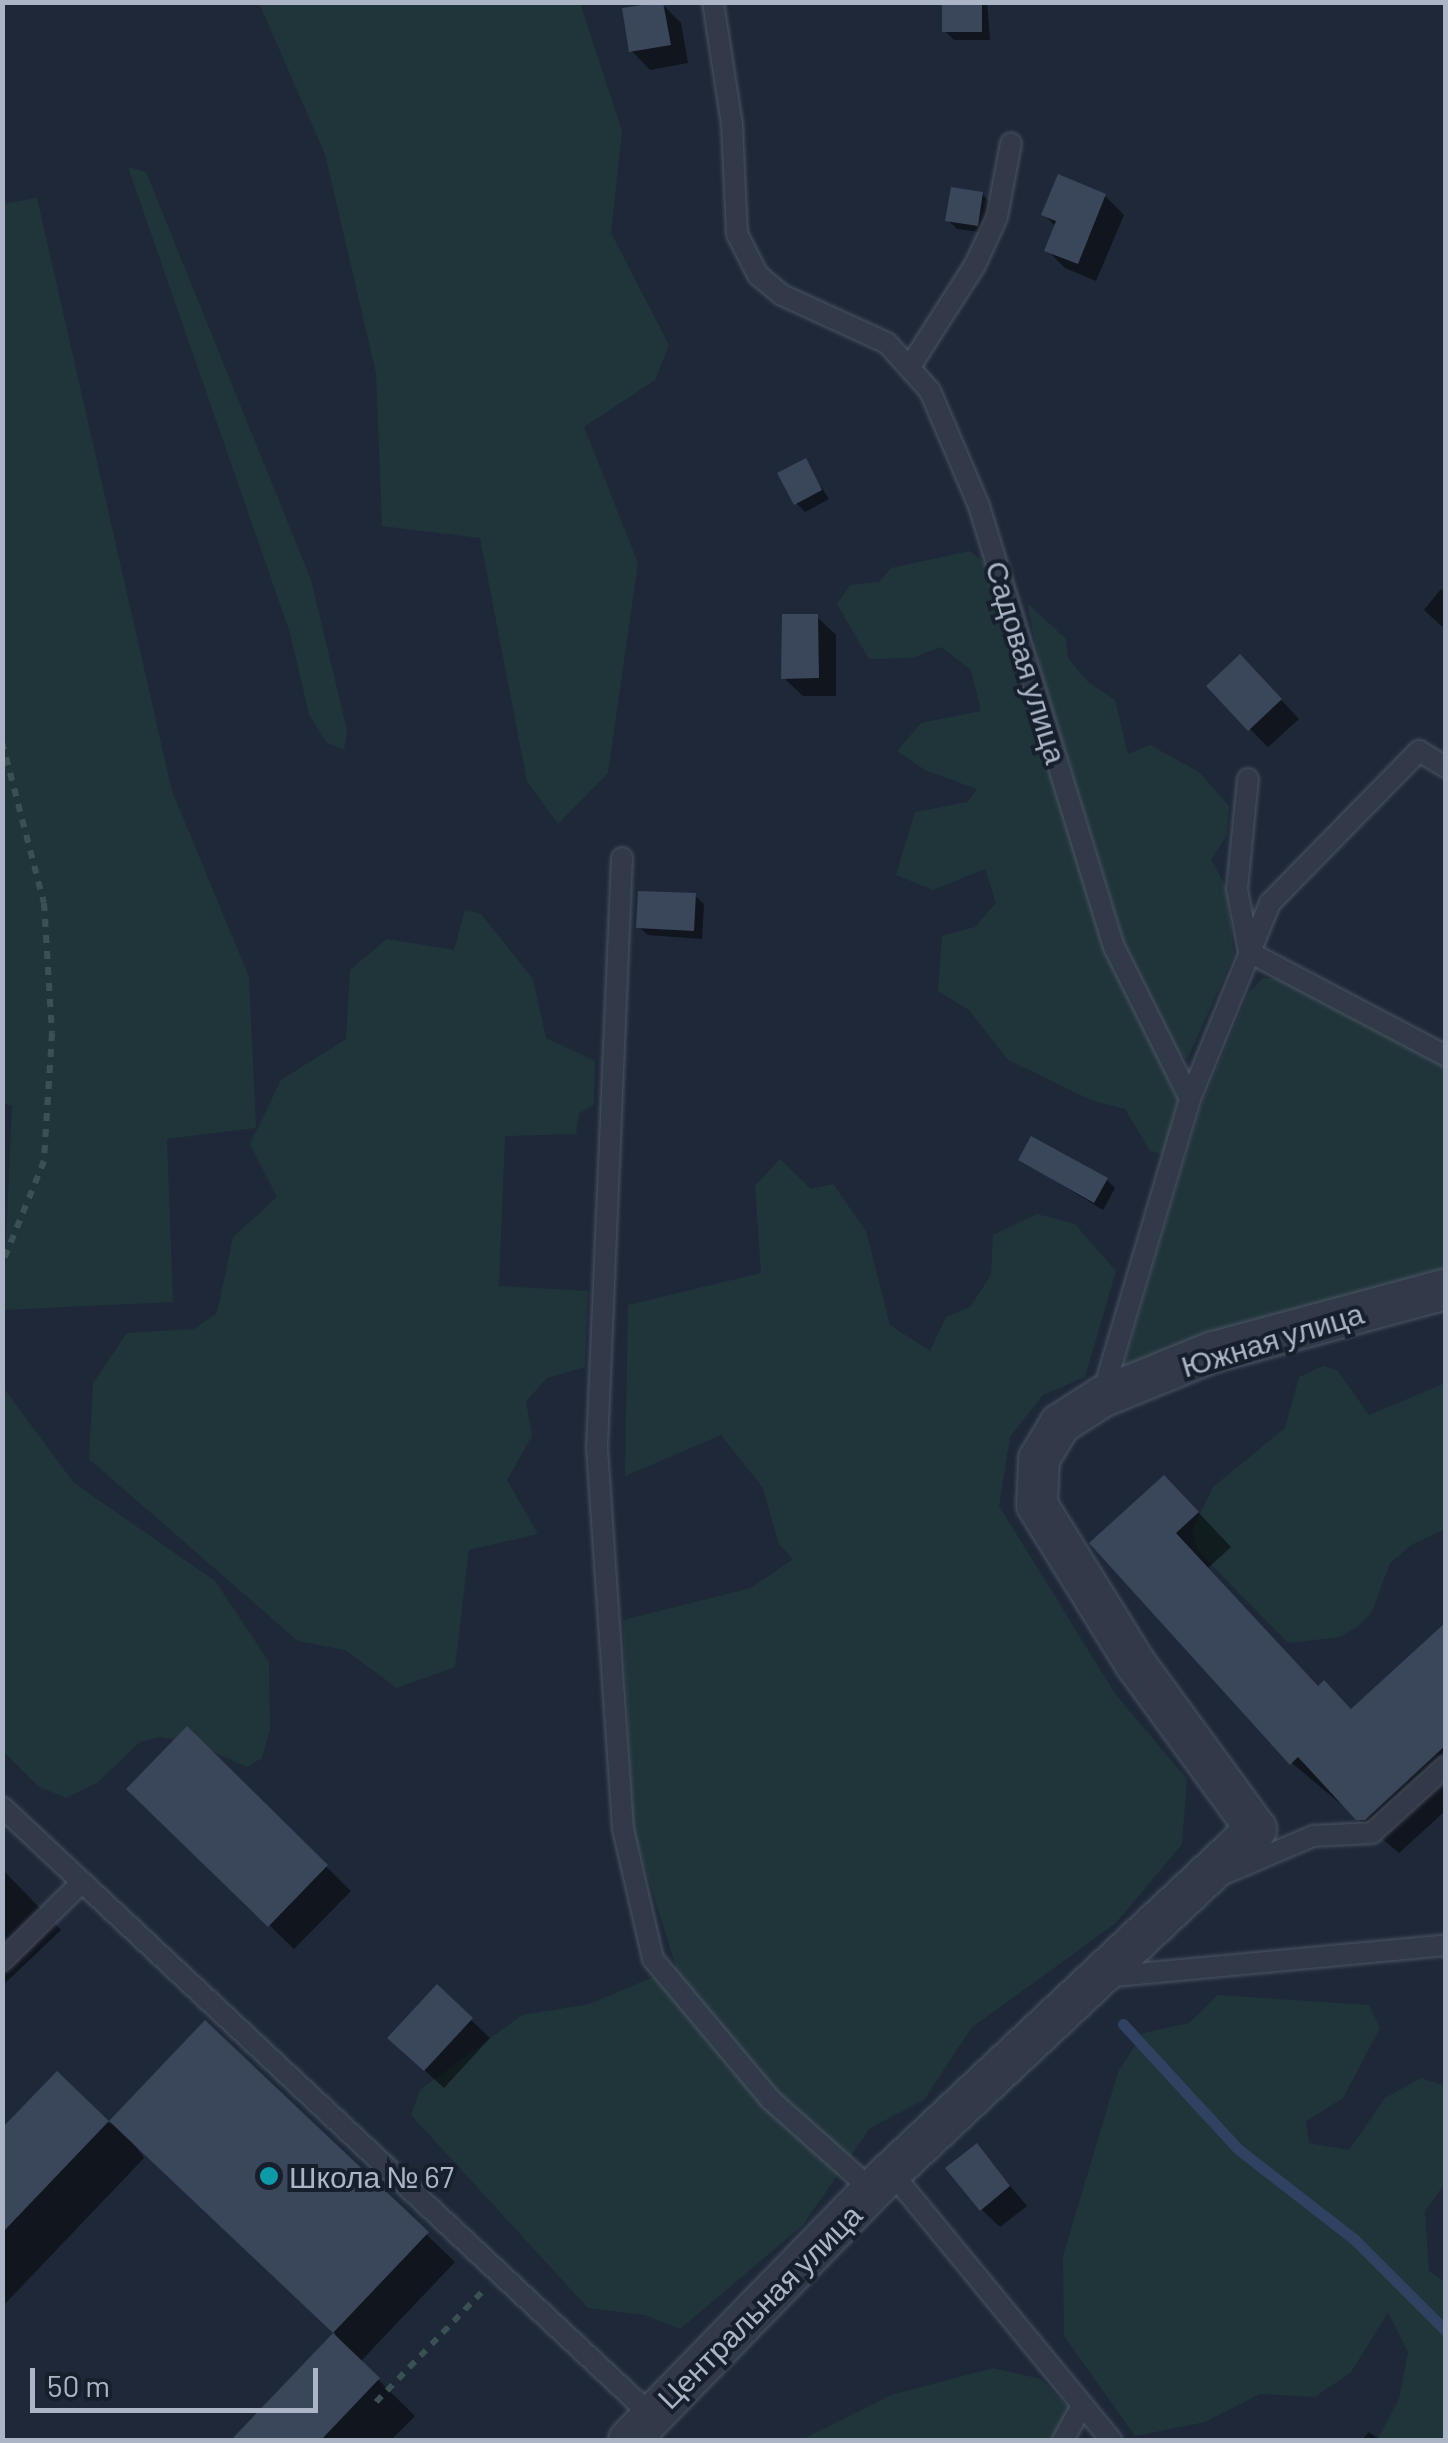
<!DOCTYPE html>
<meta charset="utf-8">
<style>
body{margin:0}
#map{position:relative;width:1448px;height:2443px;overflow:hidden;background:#1e2839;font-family:Barlow,sans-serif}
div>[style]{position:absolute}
.green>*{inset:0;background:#20353a}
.shadow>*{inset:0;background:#0007}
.stream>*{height:11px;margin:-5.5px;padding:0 5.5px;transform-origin:5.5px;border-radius:5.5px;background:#2f4262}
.building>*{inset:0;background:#3a4659}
.path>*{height:6px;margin-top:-3px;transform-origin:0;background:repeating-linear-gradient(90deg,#3a5154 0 8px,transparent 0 16px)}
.roads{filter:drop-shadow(0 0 2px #4c5564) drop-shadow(0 0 2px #4c5564)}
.lane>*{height:20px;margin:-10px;padding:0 10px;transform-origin:10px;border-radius:10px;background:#323a49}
.street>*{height:40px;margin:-20px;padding:0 20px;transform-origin:20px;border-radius:20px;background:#323a49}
.dots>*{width:28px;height:28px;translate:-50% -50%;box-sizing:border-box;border:5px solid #171f2d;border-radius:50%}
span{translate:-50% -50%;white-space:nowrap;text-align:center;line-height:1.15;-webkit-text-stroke:8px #171f2d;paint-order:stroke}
.street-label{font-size:30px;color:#acb5c6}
.poi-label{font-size:30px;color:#acb5c6}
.left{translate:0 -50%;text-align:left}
.frame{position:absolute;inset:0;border:5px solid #acb5c6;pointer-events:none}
.scale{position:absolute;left:30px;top:2368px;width:288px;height:45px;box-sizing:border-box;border:5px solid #acb5c6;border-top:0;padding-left:12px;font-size:30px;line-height:35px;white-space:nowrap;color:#acb5c6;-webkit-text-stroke:8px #171f2d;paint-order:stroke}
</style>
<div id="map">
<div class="green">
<i style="clip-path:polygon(259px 3px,580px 3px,622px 131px,611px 233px,669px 345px,655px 380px,584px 427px,638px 563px,608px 773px,558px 824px,527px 781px,480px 538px,382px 526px,376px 373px,325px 154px)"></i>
<i style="clip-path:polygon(128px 167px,146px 172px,311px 580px,347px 730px,344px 750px,326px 742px,309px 714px,290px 633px)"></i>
<i style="clip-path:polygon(37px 198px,172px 791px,249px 977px,256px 1128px,167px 1139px,173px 1302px,3px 1310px,12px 1105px,2px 1104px,2px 204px)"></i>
<i style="clip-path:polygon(970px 551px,987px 565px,1103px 943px,1178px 1099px,1164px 1154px,1150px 1151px,1125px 1109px,1093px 1101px,1008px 1060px,969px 1010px,938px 991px,942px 936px,975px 927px,996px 903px,985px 869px,933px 890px,896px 875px,915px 812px,968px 802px,977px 789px,927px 771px,897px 751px,921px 723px,981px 711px,971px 670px,941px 647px,912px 658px,869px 659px,837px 604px,850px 585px,879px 582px,891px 568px)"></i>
<i style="clip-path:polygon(1027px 603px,1066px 639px,1068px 658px,1088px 682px,1115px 700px,1128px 754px,1150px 745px,1199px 772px,1229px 806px,1227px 835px,1211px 860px,1226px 886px,1234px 955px,1187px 1060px,1176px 1050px,1124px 942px,1041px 671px)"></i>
<i style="clip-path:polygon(465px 910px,481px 914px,533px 979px,546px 1038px,595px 1061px,594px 1105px,579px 1113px,576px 1134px,505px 1136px,499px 1286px,588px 1291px,585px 1367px,547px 1378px,526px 1401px,532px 1436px,507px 1480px,538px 1534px,469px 1550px,455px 1667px,397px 1688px,345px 1650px,298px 1641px,89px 1459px,93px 1383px,127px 1333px,194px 1329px,217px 1313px,233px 1237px,277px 1197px,250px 1144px,281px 1080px,346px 1039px,350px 970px,387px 939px,454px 950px)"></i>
<i style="clip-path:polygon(1263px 978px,1283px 979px,1445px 1067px,1445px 1277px,1136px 1368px,1124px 1364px,1199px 1111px,1249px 992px)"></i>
<i style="clip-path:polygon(780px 1159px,811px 1189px,833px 1184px,866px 1231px,890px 1325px,930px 1351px,946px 1317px,970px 1307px,991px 1275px,993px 1235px,1037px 1214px,1075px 1224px,1116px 1271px,1085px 1377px,1043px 1395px,1010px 1437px,999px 1506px,1116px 1695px,1187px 1779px,1182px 1844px,1116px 1923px,971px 2028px,924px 2100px,870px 2128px,803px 2225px,680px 2329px,645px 2315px,588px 2308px,411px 2115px,420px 2090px,522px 2015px,590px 2004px,676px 1967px,633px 1829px,623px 1620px,751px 1588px,793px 1559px,779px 1544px,763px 1488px,721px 1435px,625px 1476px,628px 1305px,761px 1273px,755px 1186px)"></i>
<i style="clip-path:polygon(1323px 1366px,1337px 1370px,1369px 1415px,1445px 1383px,1445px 1529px,1411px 1545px,1390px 1563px,1371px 1614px,1357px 1627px,1340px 1637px,1288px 1643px,1197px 1550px,1192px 1530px,1213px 1487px,1285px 1428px,1299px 1377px)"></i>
<i style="clip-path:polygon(2px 1386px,74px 1483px,215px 1581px,269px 1662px,270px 1729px,262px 1758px,247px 1767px,191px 1742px,160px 1737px,140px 1742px,97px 1783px,66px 1798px,38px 1786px,3px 1751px)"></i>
<i style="clip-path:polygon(1218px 1995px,1369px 2005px,1380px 2028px,1343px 2098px,1306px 2121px,1309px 2143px,1349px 2150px,1385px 2098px,1421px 2078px,1445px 2086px,1445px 2183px,1425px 2211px,1429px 2271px,1445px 2282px,1445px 2440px,1377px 2440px,1399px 2399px,1408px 2352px,1388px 2312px,1351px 2372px,1315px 2397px,1260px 2394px,1205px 2422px,1135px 2436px,1064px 2336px,1063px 2256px,1118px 2072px,1143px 2033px,1189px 2023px)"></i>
<i style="clip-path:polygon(993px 2368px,1041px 2379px,1069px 2408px,1056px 2440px,801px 2440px,891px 2395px)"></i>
</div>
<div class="shadow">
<i style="clip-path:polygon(945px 2px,987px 2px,990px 40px,954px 40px,945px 31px)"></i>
<i style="clip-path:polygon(662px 4px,681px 23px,688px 63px,650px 70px,632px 51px)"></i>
<i style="clip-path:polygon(982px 194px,991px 203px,986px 233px,957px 229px,948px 220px)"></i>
<i style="clip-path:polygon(1105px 196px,1124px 215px,1096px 281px,1065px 268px,1047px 250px,1056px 227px,1044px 214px)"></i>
<i style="clip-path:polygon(805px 462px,829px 499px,805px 512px,796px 503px)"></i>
<i style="clip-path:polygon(1441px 589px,1446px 593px,1446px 630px,1424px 610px)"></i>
<i style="clip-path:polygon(817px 617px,836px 635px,836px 696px,803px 696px,784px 678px)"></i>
<i style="clip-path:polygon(1259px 676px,1299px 719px,1268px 747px,1250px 729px)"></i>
<i style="clip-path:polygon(695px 896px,704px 904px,702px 939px,648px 935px,639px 927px)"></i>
<i style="clip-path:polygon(1021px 1160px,1107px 1180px,1115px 1188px,1103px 1210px)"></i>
<i style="clip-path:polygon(1198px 1512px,1231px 1547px,1208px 1568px,1319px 1688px,1352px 1711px,1446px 1625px,1446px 1810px,1399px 1853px,1292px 1763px,1092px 1544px)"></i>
<i style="clip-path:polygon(187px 1730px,351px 1891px,294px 1949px,130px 1789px)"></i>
<i style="clip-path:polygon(2px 1869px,61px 1930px,2px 1986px)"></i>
<i style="clip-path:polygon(471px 2020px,490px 2038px,444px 2088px,409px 2056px)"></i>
<i style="clip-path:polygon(205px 2023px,455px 2262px,360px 2362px,415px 2416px,391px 2440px,234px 2440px,336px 2334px,131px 2140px,144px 2158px,2px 2307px,2px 2132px,57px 2074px,110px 2124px)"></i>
<i style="clip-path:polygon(977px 2147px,1027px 2206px,1000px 2227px,981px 2209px)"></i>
<i style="clip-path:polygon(1369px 2432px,1380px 2440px,1362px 2440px)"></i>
</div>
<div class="stream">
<i style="left:1123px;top:2024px;width:170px;rotate:47.4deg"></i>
<i style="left:1238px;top:2149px;width:147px;rotate:37.8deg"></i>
<i style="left:1354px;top:2239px;width:130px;rotate:45deg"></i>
</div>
<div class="building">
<i style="clip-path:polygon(663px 2px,671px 45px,629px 52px,622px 8px)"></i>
<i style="clip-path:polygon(942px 2px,982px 2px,982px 32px,942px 32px)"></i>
<i style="clip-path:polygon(1058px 174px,1106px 194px,1078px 264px,1044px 251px,1056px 221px,1041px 215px)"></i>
<i style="clip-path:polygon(951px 187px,983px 192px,978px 226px,945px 221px)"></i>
<i style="clip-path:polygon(806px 458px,822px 490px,794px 505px,777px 473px)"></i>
<i style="clip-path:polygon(782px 614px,818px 614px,819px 678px,781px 679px)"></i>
<i style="clip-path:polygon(1240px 654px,1282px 699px,1248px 731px,1206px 686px)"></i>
<i style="clip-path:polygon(638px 891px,696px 893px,694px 931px,636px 928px)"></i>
<i style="clip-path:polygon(1031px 1136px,1108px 1178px,1094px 1203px,1018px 1160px)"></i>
<i style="clip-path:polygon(1164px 1475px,1199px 1512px,1176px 1533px,1318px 1686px,1324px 1680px,1351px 1709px,1446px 1622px,1446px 1745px,1365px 1820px,1356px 1820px,1298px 1757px,1290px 1765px,1089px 1543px)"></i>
<i style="clip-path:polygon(187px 1726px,328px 1865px,268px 1927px,126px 1789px)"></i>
<i style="clip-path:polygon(437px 1984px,473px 2018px,424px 2071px,387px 2038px)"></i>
<i style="clip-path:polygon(205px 2020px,429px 2232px,333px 2333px,109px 2121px)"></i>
<i style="clip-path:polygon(57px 2071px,109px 2121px,2px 2233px,2px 2128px)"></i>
<i style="clip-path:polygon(977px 2143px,1010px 2186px,980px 2211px,945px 2168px)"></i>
<i style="clip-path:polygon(333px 2333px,380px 2378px,321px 2440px,231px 2440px)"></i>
</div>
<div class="path">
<i style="left:2px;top:742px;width:166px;rotate:75.4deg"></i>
<i style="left:44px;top:903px;width:130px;rotate:86.5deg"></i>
<i style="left:52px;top:1033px;width:128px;rotate:93.6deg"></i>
<i style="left:44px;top:1161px;width:111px;rotate:112.2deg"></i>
<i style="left:376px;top:2402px;width:153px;rotate:-46.1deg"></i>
</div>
<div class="roads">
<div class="lane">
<i style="left:713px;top:2px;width:124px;rotate:81.2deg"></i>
<i style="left:732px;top:125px;width:109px;rotate:87.4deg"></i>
<i style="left:737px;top:234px;width:46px;rotate:62.9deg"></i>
<i style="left:758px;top:275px;width:31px;rotate:40deg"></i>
<i style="left:782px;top:295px;width:115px;rotate:24.6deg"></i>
<i style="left:887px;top:343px;width:64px;rotate:48.1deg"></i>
<i style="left:930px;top:391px;width:125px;rotate:66.9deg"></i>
<i style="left:979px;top:506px;width:461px;rotate:73deg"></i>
<i style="left:1114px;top:947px;width:170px;rotate:63.4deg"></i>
<i style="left:1190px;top:1099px;width:311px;rotate:106.5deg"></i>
<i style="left:911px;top:365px;width:119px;rotate:-57.4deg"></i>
<i style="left:975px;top:265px;width:53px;rotate:-65.4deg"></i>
<i style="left:997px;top:217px;width:75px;rotate:-79.3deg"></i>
<i style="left:1248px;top:779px;width:111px;rotate:95.7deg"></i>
<i style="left:1237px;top:889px;width:64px;rotate:79.2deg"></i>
<i style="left:1249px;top:952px;width:223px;rotate:27.8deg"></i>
<i style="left:622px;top:858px;width:591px;rotate:92.43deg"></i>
<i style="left:597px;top:1448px;width:382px;rotate:86.1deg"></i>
<i style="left:623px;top:1829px;width:133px;rotate:77deg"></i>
<i style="left:653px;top:1959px;width:184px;rotate:50.1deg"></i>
<i style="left:771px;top:2100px;width:135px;rotate:41.7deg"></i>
<i style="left:1190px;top:1099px;width:212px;rotate:-67.8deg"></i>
<i style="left:1270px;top:903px;width:213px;rotate:-45.6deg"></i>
<i style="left:1419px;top:751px;width:31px;rotate:31deg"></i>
<i style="left:2px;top:1807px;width:110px;rotate:43.2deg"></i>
<i style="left:1226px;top:1873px;width:95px;rotate:-23deg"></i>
<i style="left:1313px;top:1836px;width:59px;rotate:-2.9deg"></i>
<i style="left:1372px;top:1833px;width:100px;rotate:-42.2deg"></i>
<i style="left:2px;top:1961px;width:112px;rotate:-44.6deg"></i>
<i style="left:82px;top:1882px;width:780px;rotate:43.13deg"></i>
<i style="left:1104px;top:1977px;width:343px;rotate:-5.3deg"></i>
<i style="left:891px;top:2172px;width:347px;rotate:50.6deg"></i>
<i style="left:1063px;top:2440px;width:38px;rotate:-61deg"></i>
</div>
<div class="street">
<i style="left:629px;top:2440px;width:349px;rotate:-45.8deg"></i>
<i style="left:872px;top:2190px;width:527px;rotate:-43.23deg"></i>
<i style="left:1256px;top:1829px;width:205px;rotate:-126.1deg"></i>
<i style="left:1135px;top:1663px;width:186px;rotate:-121.8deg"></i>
<i style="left:1037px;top:1505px;width:46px;rotate:-87.5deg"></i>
<i style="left:1039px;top:1459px;width:41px;rotate:-59deg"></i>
<i style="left:1060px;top:1424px;width:50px;rotate:-32.7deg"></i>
<i style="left:1102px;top:1397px;width:120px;rotate:-22.1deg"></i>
<i style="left:1213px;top:1352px;width:241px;rotate:-15.1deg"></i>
</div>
</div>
<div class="dots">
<i style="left:269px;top:2176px;background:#0f9aa8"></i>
</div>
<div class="street-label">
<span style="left:1027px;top:662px;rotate:73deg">Садовая улица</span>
<span style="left:1272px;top:1339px;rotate:-17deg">Южная улица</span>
<span style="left:759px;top:2306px;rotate:-45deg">Центральная улица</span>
</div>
<div class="poi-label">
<span class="left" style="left:289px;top:2176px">Школа № 67</span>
</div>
<div class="frame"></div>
<div class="scale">50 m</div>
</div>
